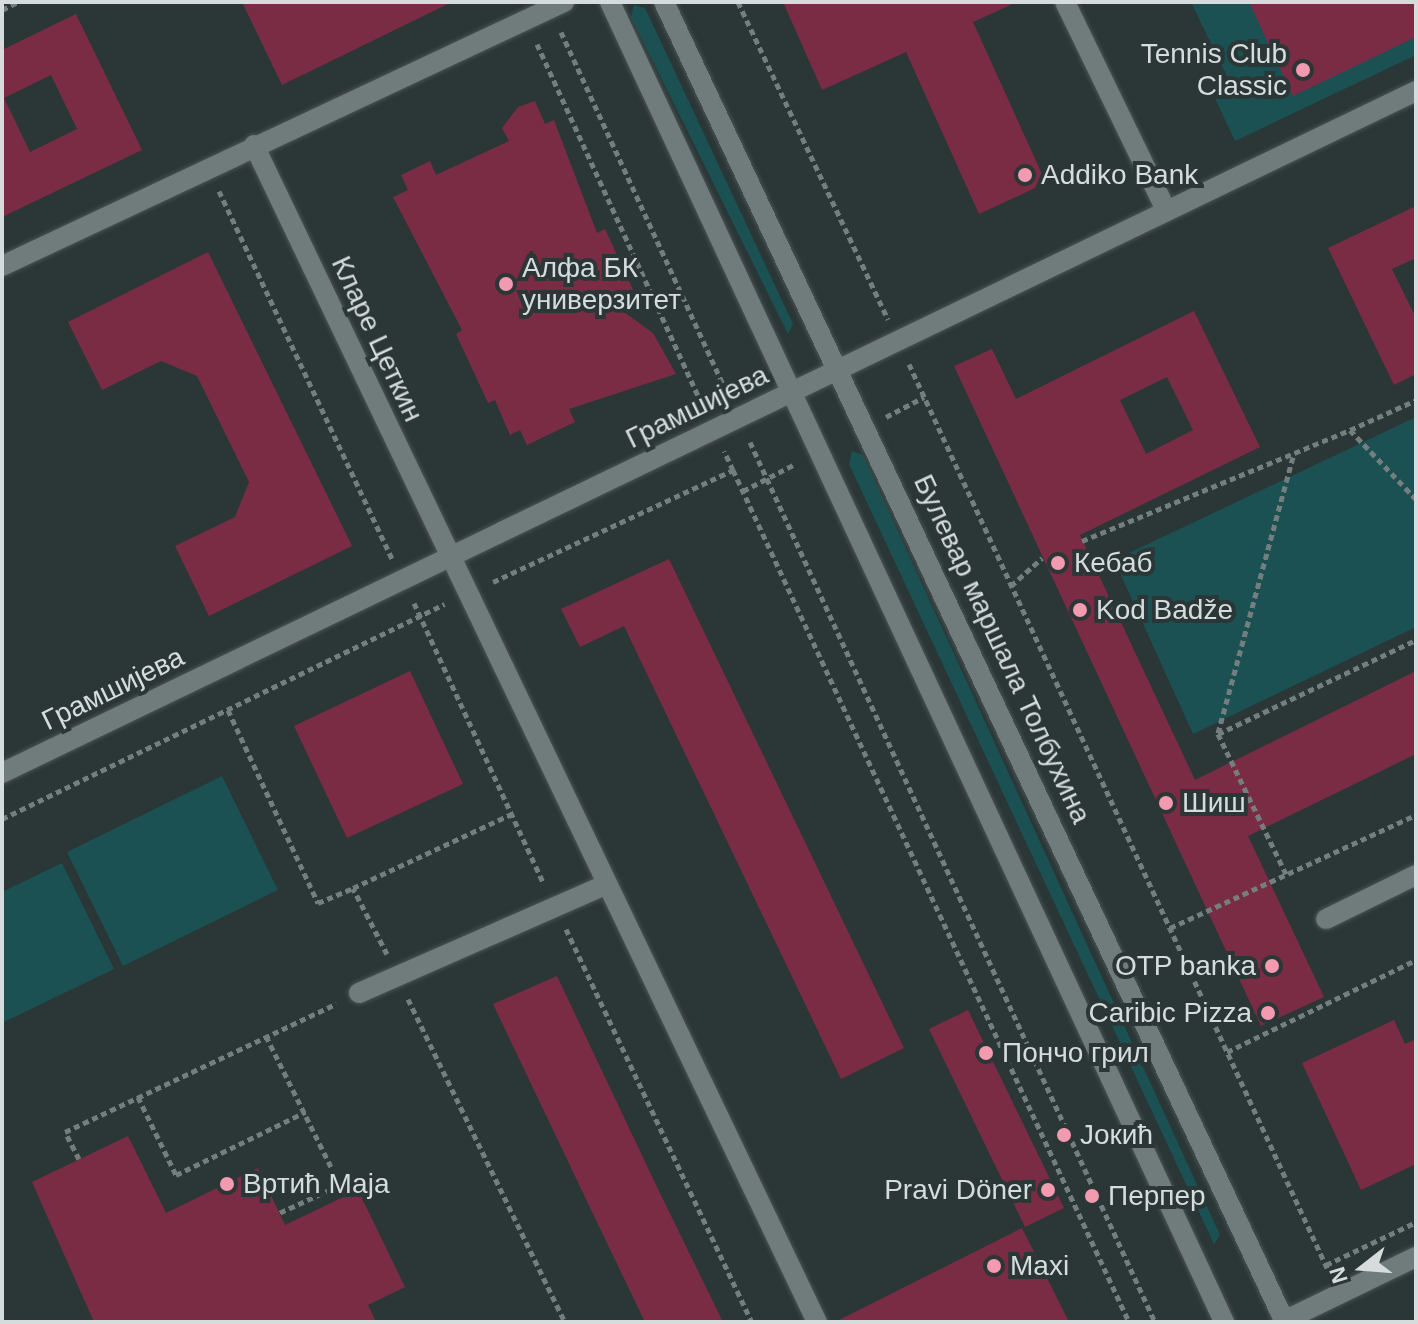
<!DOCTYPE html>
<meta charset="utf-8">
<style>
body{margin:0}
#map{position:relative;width:1418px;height:1324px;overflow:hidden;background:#2b3636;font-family:Helvetica,sans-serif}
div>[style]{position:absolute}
.green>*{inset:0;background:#1b5152}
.building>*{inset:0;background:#7b2c45}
.path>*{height:5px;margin-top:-2.5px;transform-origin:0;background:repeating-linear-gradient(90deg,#757e7e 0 6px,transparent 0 10px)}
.roads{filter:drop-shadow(0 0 2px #4a5252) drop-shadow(0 0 2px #4a5252)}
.service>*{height:20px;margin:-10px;padding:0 10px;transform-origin:10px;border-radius:10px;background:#707b7b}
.minor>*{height:20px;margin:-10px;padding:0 10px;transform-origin:10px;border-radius:10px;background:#707b7b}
.tertiary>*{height:20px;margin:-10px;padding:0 10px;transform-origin:10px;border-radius:10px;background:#707b7b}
.dots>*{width:22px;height:22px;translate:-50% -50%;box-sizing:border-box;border:4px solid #2b3636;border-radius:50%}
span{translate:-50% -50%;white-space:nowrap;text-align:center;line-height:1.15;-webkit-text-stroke:8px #2b3636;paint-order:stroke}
.poi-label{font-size:28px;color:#d6dcdc}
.right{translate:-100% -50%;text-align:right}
.left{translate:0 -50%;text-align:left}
.street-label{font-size:28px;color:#d6dcdc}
.frame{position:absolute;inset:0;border:4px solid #d6dcdc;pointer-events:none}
.north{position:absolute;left:1322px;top:1228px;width:80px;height:80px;-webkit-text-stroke:6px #2b3636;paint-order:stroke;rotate:253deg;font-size:22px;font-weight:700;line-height:32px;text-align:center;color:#d6dcdc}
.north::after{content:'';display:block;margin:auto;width:28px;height:36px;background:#d6dcdc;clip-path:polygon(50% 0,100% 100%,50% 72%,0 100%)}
</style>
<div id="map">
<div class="green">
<i style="clip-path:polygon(1191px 2px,1416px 2px,1416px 55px,1235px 141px,1213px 94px,1231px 85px)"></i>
<i style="clip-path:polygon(634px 5px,645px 8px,793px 324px,788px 334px,631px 17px)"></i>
<i style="clip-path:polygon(1416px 417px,1416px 627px,1193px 734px,1114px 560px)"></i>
<i style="clip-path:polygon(852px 451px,863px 455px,1220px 1235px,1214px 1244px,849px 464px)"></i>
<i style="clip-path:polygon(222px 776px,278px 890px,123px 966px,67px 852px)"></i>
<i style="clip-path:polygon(62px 863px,114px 969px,2px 1023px,2px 892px)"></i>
</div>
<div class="building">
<i style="clip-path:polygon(242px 2px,452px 2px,282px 85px)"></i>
<i style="clip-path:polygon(783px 2px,1017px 2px,973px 22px,1046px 183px,979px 214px,906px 52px,822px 90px)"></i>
<i style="clip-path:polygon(1249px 2px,1416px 2px,1416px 37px,1293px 96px)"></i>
<i style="clip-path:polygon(evenodd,76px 14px,142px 150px,2px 217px,2px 50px,76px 14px,51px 75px,77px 129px,30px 152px,4px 98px,51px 75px)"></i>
<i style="clip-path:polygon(535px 101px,545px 124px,554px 120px,597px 233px,605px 229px,635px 294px,624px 312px,653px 333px,676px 374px,569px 409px,575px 422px,527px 445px,520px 430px,510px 435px,495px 400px,488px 403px,456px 334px,462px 330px,393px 197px,408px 190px,401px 175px,430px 161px,436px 175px,509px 141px,502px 128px,518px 107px)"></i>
<i style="clip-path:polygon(1416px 206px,1416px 258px,1392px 269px,1416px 318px,1416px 374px,1394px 385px,1328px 248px)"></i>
<i style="clip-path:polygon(208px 252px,352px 546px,209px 616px,175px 546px,235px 517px,249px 482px,197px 376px,161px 361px,102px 390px,68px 322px)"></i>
<i style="clip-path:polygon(evenodd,1194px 311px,1260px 447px,1080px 535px,1195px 780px,1416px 671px,1416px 754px,1248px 836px,1324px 997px,1261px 1026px,954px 366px,992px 349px,1016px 399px,1194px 311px,1167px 377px,1193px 430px,1146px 454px,1120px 400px,1167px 377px)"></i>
<i style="clip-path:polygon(669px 559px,904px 1048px,841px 1079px,624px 626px,580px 647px,561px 609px)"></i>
<i style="clip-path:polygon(410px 671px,463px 784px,347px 838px,294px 726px)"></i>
<i style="clip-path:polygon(557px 976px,657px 1187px,723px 1322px,645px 1322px,594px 1216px,493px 1004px)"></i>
<i style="clip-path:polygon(968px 1010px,1064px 1208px,1025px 1227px,929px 1029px)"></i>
<i style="clip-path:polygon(1394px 1020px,1405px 1044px,1416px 1039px,1416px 1164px,1361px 1190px,1302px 1063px)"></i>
<i style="clip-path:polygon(128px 1136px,166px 1213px,258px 1168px,285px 1225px,358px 1190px,405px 1287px,368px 1305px,376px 1322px,94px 1322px,32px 1182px)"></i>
<i style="clip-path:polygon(1022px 1228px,1069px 1322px,835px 1322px)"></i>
</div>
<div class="path">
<i style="left:738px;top:2px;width:351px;rotate:64.7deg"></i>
<i style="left:2px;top:10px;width:18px;rotate:-27deg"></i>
<i style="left:561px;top:32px;width:397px;rotate:65.3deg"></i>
<i style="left:537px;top:44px;width:398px;rotate:65.4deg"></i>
<i style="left:219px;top:191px;width:406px;rotate:64.8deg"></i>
<i style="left:909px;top:364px;width:998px;rotate:65.18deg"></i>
<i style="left:886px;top:417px;width:43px;rotate:-27.8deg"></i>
<i style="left:1350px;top:430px;width:72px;rotate:-24.4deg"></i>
<i style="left:750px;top:442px;width:969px;rotate:65.29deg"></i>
<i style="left:733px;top:470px;width:940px;rotate:65.07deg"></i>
<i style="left:743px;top:491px;width:59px;rotate:-27.4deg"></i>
<i style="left:1082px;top:541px;width:290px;rotate:-22.5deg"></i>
<i style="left:1350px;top:430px;width:95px;rotate:46.3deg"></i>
<i style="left:493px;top:582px;width:265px;rotate:-25deg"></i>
<i style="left:733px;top:470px;width:21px;rotate:-115deg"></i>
<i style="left:1011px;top:586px;width:42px;rotate:-42.1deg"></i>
<i style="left:414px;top:603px;width:310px;rotate:65.2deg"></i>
<i style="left:228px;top:710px;width:213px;rotate:65deg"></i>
<i style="left:318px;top:903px;width:38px;rotate:-23deg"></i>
<i style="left:1218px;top:733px;width:286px;rotate:-74.8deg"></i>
<i style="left:2px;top:819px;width:492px;rotate:-25.9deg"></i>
<i style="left:1286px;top:874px;width:156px;rotate:-115.9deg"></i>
<i style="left:1218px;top:734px;width:219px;rotate:-25.4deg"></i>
<i style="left:1170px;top:928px;width:271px;rotate:-24.7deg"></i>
<i style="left:566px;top:929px;width:435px;rotate:64.7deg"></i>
<i style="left:387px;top:954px;width:74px;rotate:-117.3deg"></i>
<i style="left:353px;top:888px;width:175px;rotate:-25deg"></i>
<i style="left:408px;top:999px;width:359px;rotate:64.1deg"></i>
<i style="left:266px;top:1036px;width:166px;rotate:63.6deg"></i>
<i style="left:340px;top:1185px;width:67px;rotate:155.3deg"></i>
<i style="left:1227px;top:1052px;width:210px;rotate:-26deg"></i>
<i style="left:138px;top:1097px;width:87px;rotate:64deg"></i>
<i style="left:176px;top:1175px;width:144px;rotate:-26deg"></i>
<i style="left:79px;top:1159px;width:30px;rotate:-117deg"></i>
<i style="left:65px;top:1132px;width:300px;rotate:-25.3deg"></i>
<i style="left:1326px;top:1265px;width:100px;rotate:-25.5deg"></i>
</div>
<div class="roads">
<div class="service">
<i style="left:1065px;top:2px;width:231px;rotate:64.1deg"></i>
<i style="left:359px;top:993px;width:271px;rotate:-23.7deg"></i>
</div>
<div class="minor">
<i style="left:254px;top:145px;width:1305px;rotate:64.44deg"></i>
<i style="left:2px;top:266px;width:621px;rotate:-25.16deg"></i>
<i style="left:2px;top:773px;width:1570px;rotate:-25.75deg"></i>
<i style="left:1326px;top:919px;width:100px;rotate:-26.1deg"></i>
<i style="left:1282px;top:1322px;width:149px;rotate:-25.9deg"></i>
</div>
<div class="tertiary">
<i style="left:610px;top:2px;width:1456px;rotate:65.05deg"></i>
<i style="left:664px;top:2px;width:1459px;rotate:64.81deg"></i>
</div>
</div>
<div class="dots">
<i style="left:1303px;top:70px;background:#f29ab0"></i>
<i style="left:1025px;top:175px;background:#f29ab0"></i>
<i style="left:506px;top:284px;background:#f29ab0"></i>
<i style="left:1058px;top:563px;background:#f29ab0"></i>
<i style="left:1080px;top:610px;background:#f29ab0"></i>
<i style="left:1166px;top:803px;background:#f29ab0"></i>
<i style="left:1272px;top:966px;background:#f29ab0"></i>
<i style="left:1268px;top:1013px;background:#f29ab0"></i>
<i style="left:986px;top:1053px;background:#f29ab0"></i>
<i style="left:1064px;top:1135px;background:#f29ab0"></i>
<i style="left:227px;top:1184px;background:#f29ab0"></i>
<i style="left:1048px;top:1190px;background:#f29ab0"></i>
<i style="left:1092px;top:1196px;background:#f29ab0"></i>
<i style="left:994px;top:1266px;background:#f29ab0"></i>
</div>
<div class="poi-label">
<span class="right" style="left:1287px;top:70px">Tennis Club<br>Classic</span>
<span class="left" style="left:1041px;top:175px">Addiko Bank</span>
<span class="left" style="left:522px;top:284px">Алфа БК<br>универзитет</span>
<span class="left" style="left:1074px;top:563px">Кебаб</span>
<span class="left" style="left:1096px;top:610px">Kod Badže</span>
<span class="left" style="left:1182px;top:803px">Шиш</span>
<span class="right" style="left:1256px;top:966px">OTP banka</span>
<span class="right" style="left:1252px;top:1013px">Caribic Pizza</span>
<span class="left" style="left:1002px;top:1053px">Пончо грил</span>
<span class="left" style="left:1080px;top:1135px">Јокић</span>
<span class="left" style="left:243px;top:1184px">Вртић Маја</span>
<span class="right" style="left:1032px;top:1190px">Pravi Döner</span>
<span class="left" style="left:1108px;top:1196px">Перпер</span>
<span class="left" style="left:1010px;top:1266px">Maxi</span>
</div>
<div class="street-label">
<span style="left:377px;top:339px;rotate:65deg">Кларе Цеткин</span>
<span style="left:697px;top:407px;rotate:-26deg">Грамшијева</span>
<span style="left:1002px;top:649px;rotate:65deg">Булевар маршала Толбухина</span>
<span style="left:113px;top:689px;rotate:-26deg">Грамшијева</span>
</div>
<div class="frame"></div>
<div class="north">N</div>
</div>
